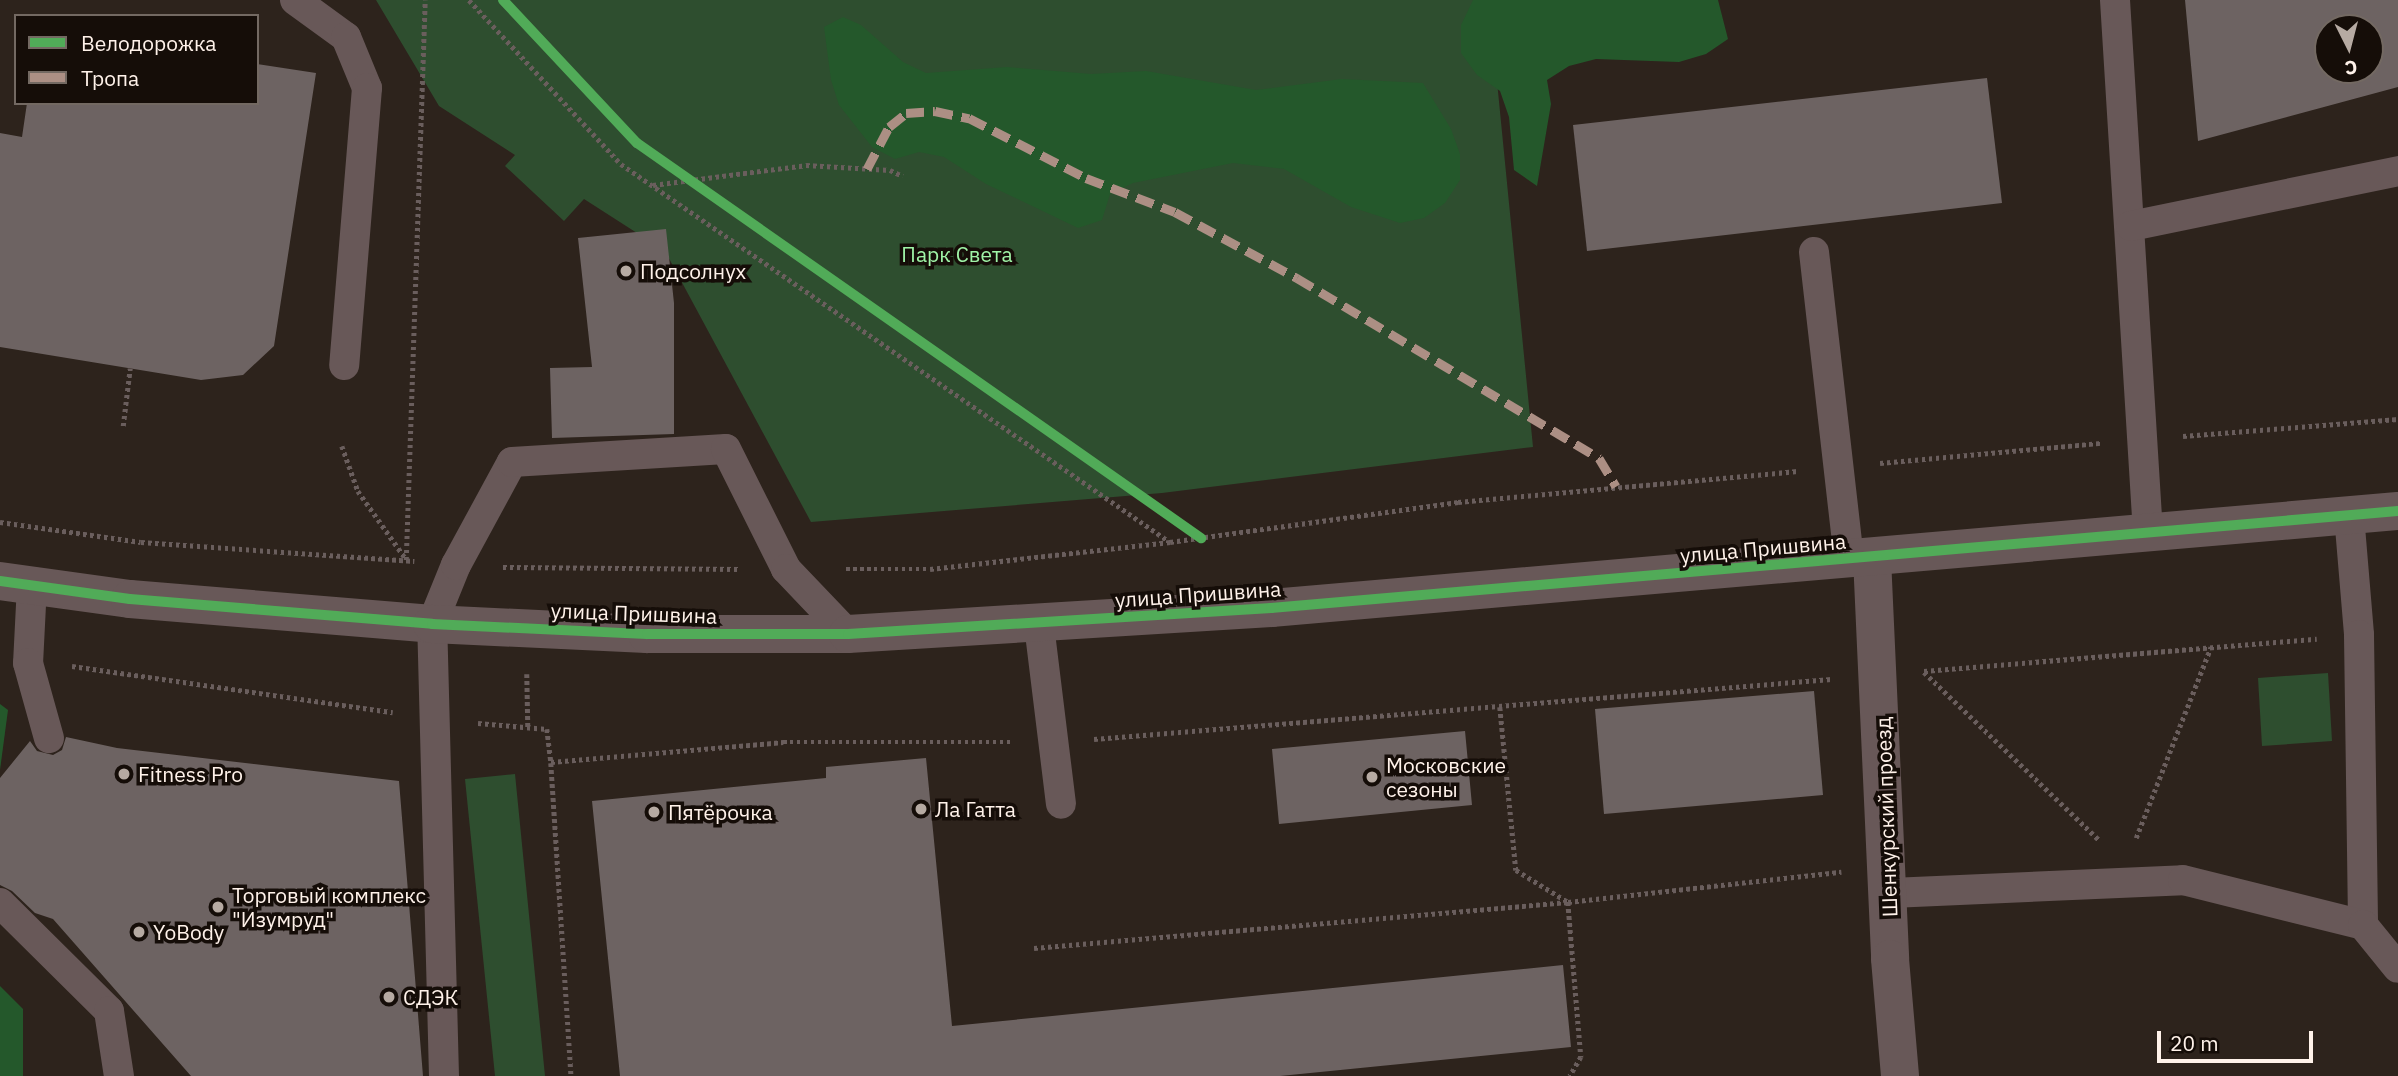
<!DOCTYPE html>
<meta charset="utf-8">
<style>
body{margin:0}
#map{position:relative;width:2398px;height:1076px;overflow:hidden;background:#2d231c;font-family:"IBM Plex Sans",sans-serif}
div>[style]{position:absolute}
.green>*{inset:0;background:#2e4e2f}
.forest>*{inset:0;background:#24582b}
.building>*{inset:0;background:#6d6362}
.path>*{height:4.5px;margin-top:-2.25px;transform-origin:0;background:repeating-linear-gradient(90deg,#6a5e5d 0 3.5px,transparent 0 7px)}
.service>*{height:30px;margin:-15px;padding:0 15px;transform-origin:15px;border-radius:15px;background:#685858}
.minor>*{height:38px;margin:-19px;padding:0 19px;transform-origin:19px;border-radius:19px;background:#685858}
.tertiary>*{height:38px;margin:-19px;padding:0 19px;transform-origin:19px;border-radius:19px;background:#685858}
.quiet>*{height:9px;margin-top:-4.5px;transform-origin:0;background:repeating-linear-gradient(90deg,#ac8f84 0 18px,transparent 0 27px)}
.cycleway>*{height:10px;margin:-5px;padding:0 5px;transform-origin:5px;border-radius:5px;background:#51ab58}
.dots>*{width:19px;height:19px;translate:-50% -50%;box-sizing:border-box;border:4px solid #150d08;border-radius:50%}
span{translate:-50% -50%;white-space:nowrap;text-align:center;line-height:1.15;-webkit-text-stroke:7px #150d08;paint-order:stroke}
.park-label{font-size:21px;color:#a0f4a7}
.poi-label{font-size:21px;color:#fff2ea}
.left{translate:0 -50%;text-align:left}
.street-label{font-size:21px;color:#fff2ea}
.legend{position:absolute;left:14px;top:14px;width:245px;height:91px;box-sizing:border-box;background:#150d08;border:2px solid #736962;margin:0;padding:9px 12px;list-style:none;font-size:21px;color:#fff2ea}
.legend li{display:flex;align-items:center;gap:14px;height:35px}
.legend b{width:35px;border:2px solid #736962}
.north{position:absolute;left:2314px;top:14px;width:70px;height:70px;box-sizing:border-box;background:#150d08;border:2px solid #736962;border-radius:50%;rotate:174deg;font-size:19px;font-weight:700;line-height:28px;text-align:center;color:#fff2ea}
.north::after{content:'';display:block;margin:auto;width:24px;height:32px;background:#b6aaa2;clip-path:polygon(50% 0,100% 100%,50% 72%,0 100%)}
.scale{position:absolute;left:2157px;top:1031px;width:156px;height:32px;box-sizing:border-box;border:4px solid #fff2ea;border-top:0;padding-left:9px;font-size:21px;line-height:24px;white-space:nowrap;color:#fff2ea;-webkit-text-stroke:5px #150d08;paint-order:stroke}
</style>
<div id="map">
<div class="green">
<i style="clip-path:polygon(376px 0,1489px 0,1533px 447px,1162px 493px,811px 522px,665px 251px,584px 199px,564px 221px,505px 166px,515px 155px,439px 106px)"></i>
<i style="clip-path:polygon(2328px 673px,2332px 741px,2262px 746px,2258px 678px)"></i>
<i style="clip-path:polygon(515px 774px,545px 1076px,495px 1076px,465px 779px)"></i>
</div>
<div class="forest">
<i style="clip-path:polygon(1473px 0,1718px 0,1728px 39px,1706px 54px,1679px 62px,1596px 59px,1569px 66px,1547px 80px,1551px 104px,1537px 186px,1514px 170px,1509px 117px,1500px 91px,1477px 75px,1461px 53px,1461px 25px)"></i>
<i style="clip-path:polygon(843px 17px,861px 25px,903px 62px,926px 73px,1007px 67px,1091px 74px,1146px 71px,1256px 90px,1342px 79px,1423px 83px,1451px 129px,1460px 154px,1460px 180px,1445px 203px,1424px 218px,1400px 223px,1351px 207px,1284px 169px,1233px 163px,1133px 183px,1110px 194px,1102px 220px,1078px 228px,986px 184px,944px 157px,919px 152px,895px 159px,872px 147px,839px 105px,831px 80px,824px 27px)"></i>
<i style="clip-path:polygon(0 704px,8px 710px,0 770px)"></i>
<i style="clip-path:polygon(0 986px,23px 1009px,23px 1076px,0 1076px)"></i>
</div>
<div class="building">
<i style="clip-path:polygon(evenodd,2185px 0,2398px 0,2398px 87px,2198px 141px,2185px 0,2328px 28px,2370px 28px,2370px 70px,2328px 70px,2328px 28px)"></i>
<i style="clip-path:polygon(257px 64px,316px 73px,274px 346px,243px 375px,201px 380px,0 347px,0 133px,22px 137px,27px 103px,257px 103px)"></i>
<i style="clip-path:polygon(1987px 78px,2002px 203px,1587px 251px,1573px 125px)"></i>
<i style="clip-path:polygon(666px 229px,674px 303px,674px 434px,552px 438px,550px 368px,592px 367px,578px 238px)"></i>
<i style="clip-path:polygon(1814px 691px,1823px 795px,1604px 814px,1595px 709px)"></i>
<i style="clip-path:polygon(1465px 731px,1472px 805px,1279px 824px,1272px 749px)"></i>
<i style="clip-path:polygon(66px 737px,117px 748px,399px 781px,423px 1076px,191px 1076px,53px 919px,35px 913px,12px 891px,0 885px,0 778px,30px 741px,37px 751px,53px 755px,62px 750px)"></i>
<i style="clip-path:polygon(926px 758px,952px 1026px,1563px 965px,1571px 1047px,1280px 1076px,620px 1076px,592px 801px,826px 778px,826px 767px)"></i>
</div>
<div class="path">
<i style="left:469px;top:0;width:224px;rotate:47.2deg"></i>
<i style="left:621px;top:164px;width:667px;rotate:34.55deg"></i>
<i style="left:1170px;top:542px;width:291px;rotate:-7.9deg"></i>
<i style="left:1458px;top:502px;width:341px;rotate:-5.2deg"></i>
<i style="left:653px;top:185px;width:154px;rotate:-7.4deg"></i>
<i style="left:806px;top:165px;width:84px;rotate:3.4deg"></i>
<i style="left:890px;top:170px;width:14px;rotate:25deg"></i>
<i style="left:123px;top:426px;width:58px;rotate:-83.1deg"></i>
<i style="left:2183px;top:436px;width:216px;rotate:-4.5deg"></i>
<i style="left:342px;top:446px;width:48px;rotate:70.4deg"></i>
<i style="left:358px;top:491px;width:83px;rotate:54.8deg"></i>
<i style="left:1880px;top:463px;width:222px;rotate:-5.2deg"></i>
<i style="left:0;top:522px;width:142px;rotate:8.1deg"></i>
<i style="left:141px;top:542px;width:274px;rotate:4deg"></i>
<i style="left:406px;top:560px;width:560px;rotate:-88.06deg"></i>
<i style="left:503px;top:567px;width:236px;rotate:0.5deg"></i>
<i style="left:846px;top:569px;width:84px"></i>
<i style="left:930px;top:569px;width:242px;rotate:-6.4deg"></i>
<i style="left:72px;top:666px;width:324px;rotate:8.2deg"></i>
<i style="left:1924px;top:671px;width:394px;rotate:-4.7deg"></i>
<i style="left:1924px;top:672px;width:243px;rotate:43.8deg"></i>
<i style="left:527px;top:674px;width:53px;rotate:88.9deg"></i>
<i style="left:1500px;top:707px;width:164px;rotate:84.4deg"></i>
<i style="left:1516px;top:870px;width:61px;rotate:31.6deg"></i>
<i style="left:1568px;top:902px;width:156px;rotate:85.2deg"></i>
<i style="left:1581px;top:1057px;width:22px;rotate:120deg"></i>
<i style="left:478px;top:723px;width:69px;rotate:5deg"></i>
<i style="left:547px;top:729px;width:33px;rotate:83deg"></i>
<i style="left:551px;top:762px;width:233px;rotate:-4.9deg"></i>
<i style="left:783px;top:742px;width:229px"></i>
<i style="left:1094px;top:739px;width:740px;rotate:-4.65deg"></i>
<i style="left:551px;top:763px;width:314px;rotate:86.3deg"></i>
<i style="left:2136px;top:838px;width:205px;rotate:-68.6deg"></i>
<i style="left:1034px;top:948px;width:536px;rotate:-4.92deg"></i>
<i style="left:1568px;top:902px;width:275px;rotate:-6.3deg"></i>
</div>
<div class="service">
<i style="left:295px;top:0;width:63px;rotate:36deg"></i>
<i style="left:346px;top:37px;width:55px;rotate:67.6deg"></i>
<i style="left:367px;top:88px;width:278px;rotate:94.7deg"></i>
<i style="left:2115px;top:0;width:534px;rotate:86.46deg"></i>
<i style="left:2131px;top:226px;width:273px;rotate:-11.6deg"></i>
<i style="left:1814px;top:252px;width:309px;rotate:83.5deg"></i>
<i style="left:2349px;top:515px;width:120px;rotate:85.2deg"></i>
<i style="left:2359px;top:635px;width:290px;rotate:89.2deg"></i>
<i style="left:32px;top:585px;width:78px;rotate:92.9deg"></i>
<i style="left:28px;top:663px;width:78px;rotate:74.4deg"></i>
<i style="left:1039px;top:625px;width:180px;rotate:83deg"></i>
<i style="left:1891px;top:893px;width:292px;rotate:-2.5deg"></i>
<i style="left:2183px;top:880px;width:186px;rotate:14deg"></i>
<i style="left:2363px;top:925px;width:55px;rotate:50.9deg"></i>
<i style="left:0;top:903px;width:153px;rotate:44.7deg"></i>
<i style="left:109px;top:1011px;width:66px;rotate:81.3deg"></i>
<i style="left:444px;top:1076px;width:452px;rotate:-91.5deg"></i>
<i style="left:432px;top:624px;width:64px;rotate:-67.9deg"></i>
<i style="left:456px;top:565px;width:117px;rotate:-61.5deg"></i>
<i style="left:512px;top:462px;width:214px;rotate:-3.5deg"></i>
<i style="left:726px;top:449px;width:134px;rotate:63.4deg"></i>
<i style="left:786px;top:569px;width:90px;rotate:46.4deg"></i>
</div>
<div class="minor">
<i style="left:1872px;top:558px;width:401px;rotate:87.4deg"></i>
<i style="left:1890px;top:959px;width:117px;rotate:85.1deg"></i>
</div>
<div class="tertiary">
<i style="left:0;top:581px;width:131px;rotate:7.9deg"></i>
<i style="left:130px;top:599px;width:303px;rotate:4.7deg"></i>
<i style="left:432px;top:624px;width:215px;rotate:2.7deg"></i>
<i style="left:647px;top:634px;width:201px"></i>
<i style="left:848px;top:634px;width:424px;rotate:-3.5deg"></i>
<i style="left:1271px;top:608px;width:1131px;rotate:-4.92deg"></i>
</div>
<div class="quiet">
<i style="left:867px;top:169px;width:47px;rotate:-62.4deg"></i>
<i style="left:889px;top:127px;width:22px;rotate:-39deg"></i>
<i style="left:906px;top:113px;width:29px;rotate:-4deg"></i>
<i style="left:935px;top:111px;width:35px;rotate:12deg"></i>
<i style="left:969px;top:118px;width:131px;rotate:27.1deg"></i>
<i style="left:1086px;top:178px;width:95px;rotate:20.9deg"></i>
<i style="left:1175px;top:212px;width:139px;rotate:28.4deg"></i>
<i style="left:1297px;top:278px;width:352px;rotate:30.8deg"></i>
<i style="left:1599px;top:458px;width:33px;rotate:59deg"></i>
</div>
<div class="cycleway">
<i style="left:503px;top:0;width:196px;rotate:46.9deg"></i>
<i style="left:637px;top:143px;width:689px;rotate:35.01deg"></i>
<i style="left:0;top:581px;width:131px;rotate:7.9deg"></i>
<i style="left:130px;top:599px;width:303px;rotate:4.7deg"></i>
<i style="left:432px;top:624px;width:215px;rotate:2.7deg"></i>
<i style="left:647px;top:634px;width:201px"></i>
<i style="left:848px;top:634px;width:424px;rotate:-3.5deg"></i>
<i style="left:1271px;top:608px;width:1131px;rotate:-4.92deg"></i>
</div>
<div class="dots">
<i style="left:626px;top:271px;background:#b6aaa2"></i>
<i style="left:124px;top:774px;background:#b6aaa2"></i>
<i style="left:1372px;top:777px;background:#b6aaa2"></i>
<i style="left:921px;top:809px;background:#b6aaa2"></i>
<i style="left:654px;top:812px;background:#b6aaa2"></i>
<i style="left:218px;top:907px;background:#b6aaa2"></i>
<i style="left:139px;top:932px;background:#b6aaa2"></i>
<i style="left:389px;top:997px;background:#b6aaa2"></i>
</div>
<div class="park-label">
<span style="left:957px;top:254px">Парк Света</span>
</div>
<div class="poi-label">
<span class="left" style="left:640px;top:271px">Подсолнух</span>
<span class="left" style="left:1386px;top:777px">Московские<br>сезоны</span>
<span class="left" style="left:138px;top:774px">Fitness Pro</span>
<span class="left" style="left:935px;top:809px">Ла Гатта</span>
<span class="left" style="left:668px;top:812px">Пятёрочка</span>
<span class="left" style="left:232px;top:907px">Торговый комплекс<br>"Изумруд"</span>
<span class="left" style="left:153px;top:932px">YoBody</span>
<span class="left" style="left:403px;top:997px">СДЭК</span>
</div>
<div class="street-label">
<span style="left:1763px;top:548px;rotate:-5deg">улица Пришвина</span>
<span style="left:1198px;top:594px;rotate:-4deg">улица Пришвина</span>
<span style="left:634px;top:613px;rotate:2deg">улица Пришвина</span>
<span style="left:1886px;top:817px;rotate:-92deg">Шенкурский проезд</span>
</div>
<ul class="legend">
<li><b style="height:9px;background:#51ab58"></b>Велодорожка</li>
<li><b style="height:9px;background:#ac8f84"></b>Тропа</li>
</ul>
<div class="north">С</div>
<div class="scale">20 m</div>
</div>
